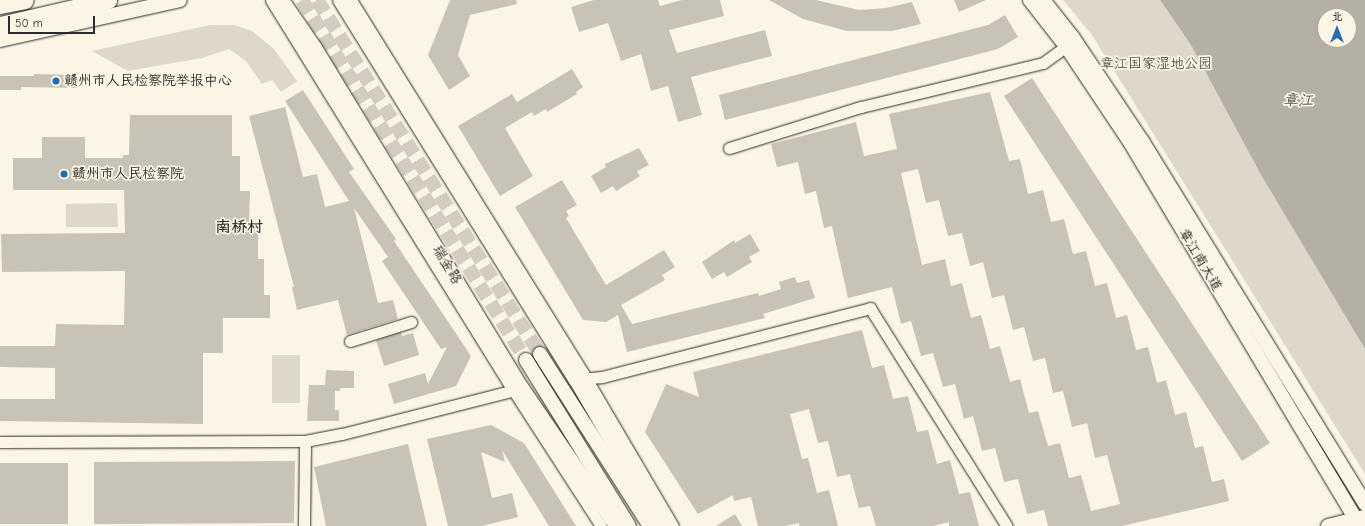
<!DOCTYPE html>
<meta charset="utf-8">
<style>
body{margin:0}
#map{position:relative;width:1365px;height:526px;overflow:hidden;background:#fcf5e5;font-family:"Comic Neue","LXGW WenKai TC",sans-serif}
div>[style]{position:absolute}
.green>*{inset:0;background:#ded8ca}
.water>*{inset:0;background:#b4b0a5}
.building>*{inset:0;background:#c8c3b7}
.major-tunnel>*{height:14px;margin-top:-7px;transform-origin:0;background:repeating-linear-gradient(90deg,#d2cdc0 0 14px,transparent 0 21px)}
.roads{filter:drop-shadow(0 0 1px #2b2b2b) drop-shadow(0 0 1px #2b2b2b)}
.minor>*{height:11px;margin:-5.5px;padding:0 5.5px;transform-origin:5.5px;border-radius:5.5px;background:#fcf5e5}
.major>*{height:14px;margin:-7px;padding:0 7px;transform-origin:7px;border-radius:7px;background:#fcf5e5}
.highway>*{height:17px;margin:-8.5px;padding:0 8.5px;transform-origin:8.5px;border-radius:8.5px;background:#fcf5e5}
.dots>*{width:11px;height:11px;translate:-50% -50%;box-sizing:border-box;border:2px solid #fcf5e5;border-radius:50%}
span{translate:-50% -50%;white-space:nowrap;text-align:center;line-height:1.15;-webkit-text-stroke:3.5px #fcf5e5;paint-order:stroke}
.park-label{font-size:14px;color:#585653}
.poi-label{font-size:14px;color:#2b2b2b}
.left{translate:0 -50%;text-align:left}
.street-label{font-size:14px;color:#2b2b2b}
.water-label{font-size:15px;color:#545350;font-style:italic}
.quarter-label{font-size:16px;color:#2b2b2b;font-weight:700}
.north{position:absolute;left:1317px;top:8px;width:40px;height:40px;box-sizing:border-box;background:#fcf5e5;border:1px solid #a8a49b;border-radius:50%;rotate:0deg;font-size:11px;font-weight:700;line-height:16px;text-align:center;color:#2b2b2b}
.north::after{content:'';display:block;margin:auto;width:14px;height:18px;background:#1f6fb2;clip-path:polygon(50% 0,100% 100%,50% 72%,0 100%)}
.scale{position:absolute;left:8px;top:16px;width:87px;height:18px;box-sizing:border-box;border:2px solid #2b2b2b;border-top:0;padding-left:5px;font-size:12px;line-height:14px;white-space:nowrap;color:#2b2b2b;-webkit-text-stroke:3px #fcf5e5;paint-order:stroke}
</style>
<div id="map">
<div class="green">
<i style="clip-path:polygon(1063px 0,1160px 0,1191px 45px,1261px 175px,1365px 349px,1365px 474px,1092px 35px)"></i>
<i style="clip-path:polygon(210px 25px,235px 25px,252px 31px,274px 49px,297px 81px,281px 92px,272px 80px,262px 84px,246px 61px,229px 49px,202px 58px,128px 71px,92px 51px)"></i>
<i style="clip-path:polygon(117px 203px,118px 227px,66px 227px,66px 204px)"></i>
<i style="clip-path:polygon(272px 355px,300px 355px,300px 403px,272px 403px)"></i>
</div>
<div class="water">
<i style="clip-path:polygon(evenodd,1160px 0,1365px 0,1365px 349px,1261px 175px,1191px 45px,1160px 0,1325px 16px,1349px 16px,1349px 40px,1325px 40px,1325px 16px)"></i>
</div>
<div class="building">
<i style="clip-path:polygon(450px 0,516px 0,517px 4px,470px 15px,458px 55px,470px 76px,449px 90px,428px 55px)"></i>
<i style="clip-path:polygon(594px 0,658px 0,660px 6px,682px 0,720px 0,724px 16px,669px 30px,677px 53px,765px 30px,772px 56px,691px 77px,702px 115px,678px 122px,668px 86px,651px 91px,641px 54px,621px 61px,608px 23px,579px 32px,571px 7px)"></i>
<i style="clip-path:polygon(769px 0,816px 0,859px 10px,886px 8px,912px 2px,921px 24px,892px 31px,847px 31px,803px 19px)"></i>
<i style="clip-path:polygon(954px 0,986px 0,959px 12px)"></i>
<i style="clip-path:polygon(1005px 15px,1018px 37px,998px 49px,725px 120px,719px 95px,988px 25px)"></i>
<i style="clip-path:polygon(572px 69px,583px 87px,576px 92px,577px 94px,547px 112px,546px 109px,534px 116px,532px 112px,505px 128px,533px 176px,500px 196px,458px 126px,512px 94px,517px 102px)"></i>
<i style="clip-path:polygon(34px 74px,77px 75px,77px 88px,21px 87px,21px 90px,0 90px,0 76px,34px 76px)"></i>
<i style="clip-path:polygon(1032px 78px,1270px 443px,1242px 461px,1004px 96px)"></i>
<i style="clip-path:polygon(303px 90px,354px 169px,349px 172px,396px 239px,394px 241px,471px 356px,456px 386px,394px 404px,388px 384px,425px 373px,428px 384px,447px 347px,441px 349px,382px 261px,388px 257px,354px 208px,378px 303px,393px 300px,398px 319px,347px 335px,338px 300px,297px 310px,292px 287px,294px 287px,249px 116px,285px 107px,303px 177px,317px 174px,325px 207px,349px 201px,285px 101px)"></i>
<i style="clip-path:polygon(evenodd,990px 92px,1009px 161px,1020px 159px,1028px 194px,1043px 190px,1051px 222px,1064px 219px,1073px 254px,1086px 251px,1095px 286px,1107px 283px,1116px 318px,1127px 315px,1136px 350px,1148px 347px,1157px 383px,1166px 380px,1175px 415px,1186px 412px,1195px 448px,1203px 446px,1212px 482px,1224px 479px,1229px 501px,1122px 526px,1048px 526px,1044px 510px,1027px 514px,1018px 479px,1004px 482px,995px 448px,982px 451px,973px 416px,964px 419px,955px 384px,943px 387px,933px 353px,921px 356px,911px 321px,901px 324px,892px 287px,848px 298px,832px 226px,824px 228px,816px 191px,805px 194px,798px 162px,777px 167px,771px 144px,856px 122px,864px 156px,897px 149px,889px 114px,990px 92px,918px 169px,926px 203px,939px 200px,948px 236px,962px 233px,970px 266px,983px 262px,992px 298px,1004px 295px,1013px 330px,1024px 327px,1033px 361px,1045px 358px,1053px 393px,1063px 391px,1072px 427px,1087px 423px,1095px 458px,1107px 455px,1120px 504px,1091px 511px,1081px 475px,1069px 478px,1060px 443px,1048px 446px,1038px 411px,1029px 413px,1020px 379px,1010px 382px,1000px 346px,990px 349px,981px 315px,971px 318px,962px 283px,951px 286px,945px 259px,922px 265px,901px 173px,918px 169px)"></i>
<i style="clip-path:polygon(130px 115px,232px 115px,232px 156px,240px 156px,240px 191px,250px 191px,249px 224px,258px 224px,258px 259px,264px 259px,264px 295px,270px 295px,270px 318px,223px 318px,223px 353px,203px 353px,203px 424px,0 421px,0 399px,55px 399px,55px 368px,0 367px,0 346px,55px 346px,56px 324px,124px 325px,125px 271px,2px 272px,1px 234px,125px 233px,124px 190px,13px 190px,13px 158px,42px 158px,42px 137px,85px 137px,85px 158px,123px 158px,123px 155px,129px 155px)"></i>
<i style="clip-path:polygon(639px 148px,649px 165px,637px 171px,640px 176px,616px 191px,613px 186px,601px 193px,591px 176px,606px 167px,605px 164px)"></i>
<i style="clip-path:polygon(562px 180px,577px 205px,566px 211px,569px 216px,566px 218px,606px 285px,664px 250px,675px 267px,662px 275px,665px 280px,621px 305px,632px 324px,758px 293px,759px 296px,781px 289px,779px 282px,795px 277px,797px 283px,809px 280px,815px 298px,763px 314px,765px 318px,627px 352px,618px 315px,606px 322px,583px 320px,515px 207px)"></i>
<i style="clip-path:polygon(750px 234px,760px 251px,749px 257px,752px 262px,727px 277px,724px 272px,712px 279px,702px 262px,734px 240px,735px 243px)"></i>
<i style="clip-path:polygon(862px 330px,872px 368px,884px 365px,893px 399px,908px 396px,917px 432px,928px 430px,937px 464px,950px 460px,959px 494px,970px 492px,979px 526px,949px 526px,949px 522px,933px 526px,876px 526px,870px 506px,859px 508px,850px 474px,837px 477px,828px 441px,818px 443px,809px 409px,790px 414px,802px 459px,808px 458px,817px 493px,829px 490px,838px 526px,799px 526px,799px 523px,785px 526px,758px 526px,751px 497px,734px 501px,733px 495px,698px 514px,645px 432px,666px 384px,699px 397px,693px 372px)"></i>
<i style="clip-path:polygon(401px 332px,402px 336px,413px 333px,419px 355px,384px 366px,376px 340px)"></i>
<i style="clip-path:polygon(326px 370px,354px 371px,354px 388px,340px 388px,340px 391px,335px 391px,335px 410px,339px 410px,339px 421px,307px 421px,309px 385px,325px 385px)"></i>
<i style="clip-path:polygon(491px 425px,524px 443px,576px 526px,549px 526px,502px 450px,505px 462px,481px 452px,492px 498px,512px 493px,518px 517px,482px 526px,448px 526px,427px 439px)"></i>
<i style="clip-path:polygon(408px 444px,427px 526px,326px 526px,314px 467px)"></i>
<i style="clip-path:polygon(295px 461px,294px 523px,94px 524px,94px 462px)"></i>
<i style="clip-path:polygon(0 463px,68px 463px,68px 524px,0 524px)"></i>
<i style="clip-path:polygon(735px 514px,742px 526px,716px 526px)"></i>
</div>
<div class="major-tunnel">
<i style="left:302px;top:0;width:424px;rotate:58.1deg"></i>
<i style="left:317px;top:0;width:418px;rotate:57.8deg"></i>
</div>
<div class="roads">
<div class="minor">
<i style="left:271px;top:0;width:459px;rotate:58.2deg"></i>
<i style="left:513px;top:390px;width:162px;rotate:57.1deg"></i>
<i style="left:351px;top:0;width:445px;rotate:58.1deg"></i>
<i style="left:586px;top:378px;width:172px;rotate:59.6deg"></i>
<i style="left:729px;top:148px;width:138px;rotate:-17.3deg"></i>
<i style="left:861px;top:107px;width:187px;rotate:-13.6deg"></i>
<i style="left:1043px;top:63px;width:29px;rotate:-36deg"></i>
<i style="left:350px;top:341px;width:64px;rotate:-17.3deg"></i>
<i style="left:580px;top:379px;width:22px;rotate:-5deg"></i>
<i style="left:602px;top:377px;width:277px;rotate:-14.4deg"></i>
<i style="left:870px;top:308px;width:257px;rotate:57.9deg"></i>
<i style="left:0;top:442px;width:305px;rotate:-0.2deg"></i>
<i style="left:305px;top:441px;width:38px;rotate:-11deg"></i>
<i style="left:342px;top:434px;width:183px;rotate:-14.3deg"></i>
<i style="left:304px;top:526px;width:85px;rotate:-89.3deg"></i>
</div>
<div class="major">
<i style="left:282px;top:0;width:58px;rotate:55.5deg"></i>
<i style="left:315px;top:48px;width:398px;rotate:58.7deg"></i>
<i style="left:522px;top:388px;width:167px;rotate:55.7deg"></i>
<i style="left:340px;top:0;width:447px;rotate:58.2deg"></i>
<i style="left:576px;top:380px;width:169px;rotate:59.8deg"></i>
<i style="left:1030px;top:0;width:58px;rotate:52deg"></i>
<i style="left:1066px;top:46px;width:115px;rotate:56.3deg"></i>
<i style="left:1130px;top:142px;width:448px;rotate:59.1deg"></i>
<i style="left:1043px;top:0;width:48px;rotate:51.7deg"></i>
<i style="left:1073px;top:38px;width:124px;rotate:56.2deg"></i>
<i style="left:1142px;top:141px;width:426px;rotate:58.4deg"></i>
<i style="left:0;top:40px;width:184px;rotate:-12.5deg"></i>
<i style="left:540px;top:354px;width:204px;rotate:57.4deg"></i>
<i style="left:526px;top:360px;width:195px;rotate:58.2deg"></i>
<i style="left:1328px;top:526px;width:38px;rotate:-14deg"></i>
</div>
<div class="highway">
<i style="left:0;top:5px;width:25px;rotate:-11deg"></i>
<i style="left:0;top:25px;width:111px;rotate:-13deg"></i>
</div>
</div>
<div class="dots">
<i style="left:56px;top:81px;background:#1f6fb2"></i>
<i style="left:64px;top:174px;background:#1f6fb2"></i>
</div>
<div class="park-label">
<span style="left:1156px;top:64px">章江国家湿地公园</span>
</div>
<div class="poi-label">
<span class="left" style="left:64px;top:81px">赣州市人民检察院举报中心</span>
<span class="left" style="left:72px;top:174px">赣州市人民检察院</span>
</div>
<div class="street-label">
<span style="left:1200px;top:260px;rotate:59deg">章江南大道</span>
<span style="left:447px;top:265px;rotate:59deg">瑞金路</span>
</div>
<div class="water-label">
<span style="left:1298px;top:101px">章江</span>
</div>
<div class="quarter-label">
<span style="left:239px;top:227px">南桥村</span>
</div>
<div class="north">北</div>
<div class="scale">50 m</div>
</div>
